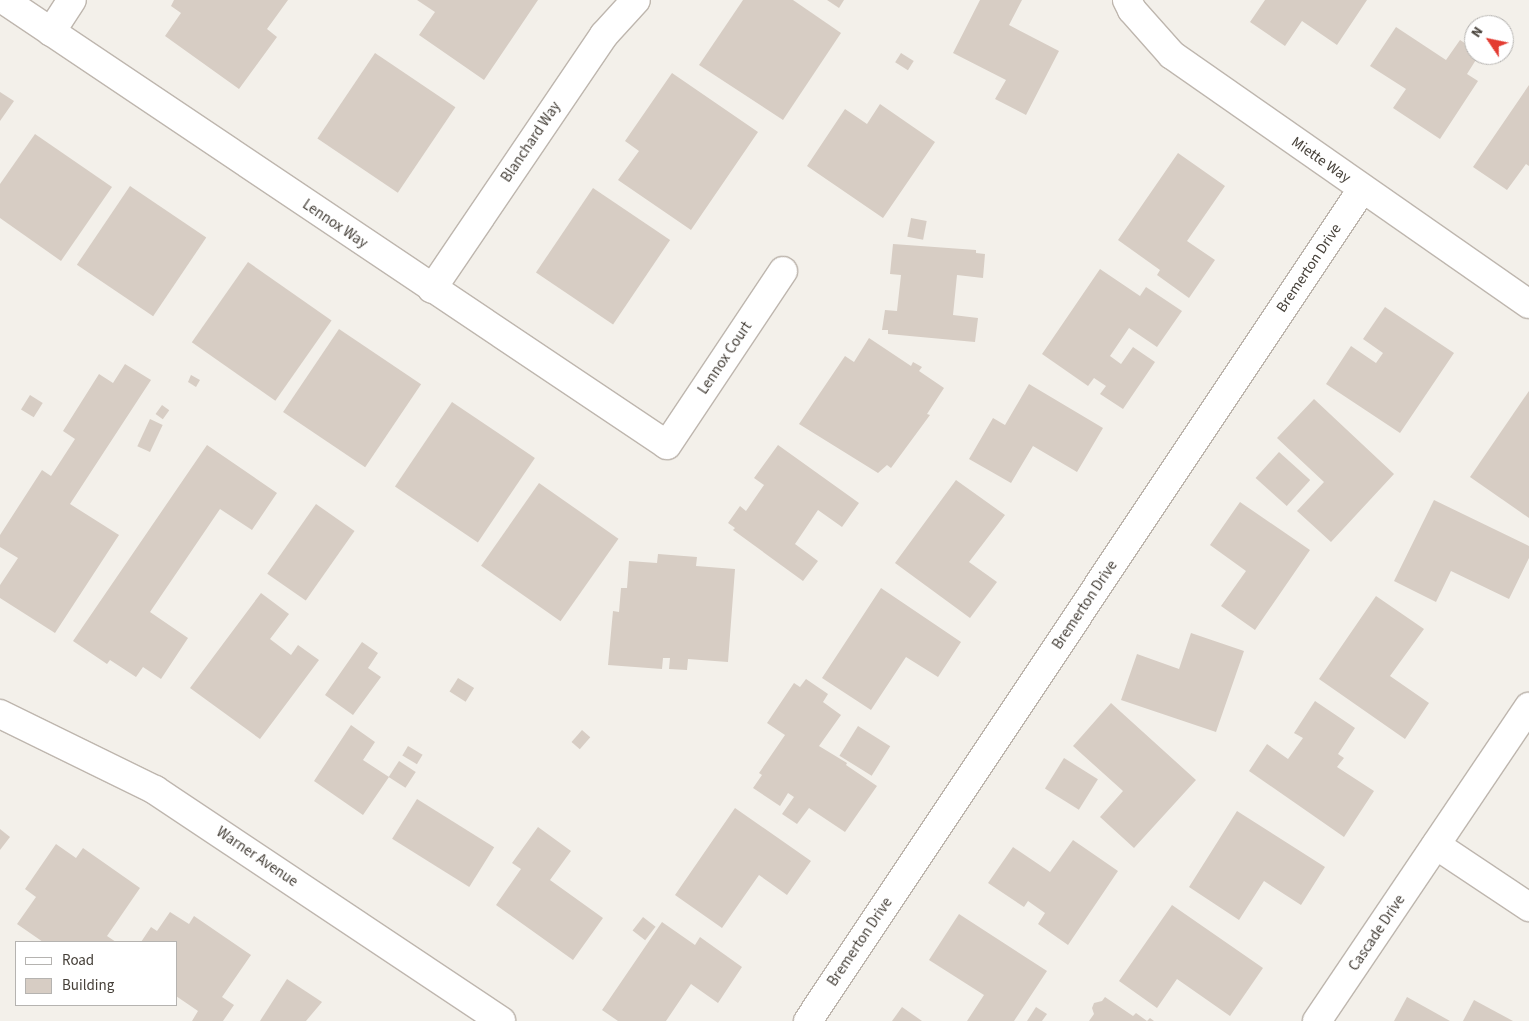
<!DOCTYPE html>
<style>
body{margin:0}
#map{position:relative;width:1529px;height:1021px;overflow:hidden;background:#f3f0ea;font-family:"Source Sans 3",sans-serif}
div>[style]{position:absolute}
.building>*{inset:0;background:#d7cdc4;transform-origin:0 0}
.roads{filter:drop-shadow(1px 0 #beb6ae) drop-shadow(-1px 0 #beb6ae) drop-shadow(0 1px #beb6ae) drop-shadow(0 -1px #beb6ae)}
.minor>*{height:28px;margin:-14px;padding:0 14px;transform-origin:14px;border-radius:14px;background:#fff}
span{translate:-50% -50%;white-space:nowrap;text-align:center;line-height:1.15;-webkit-text-stroke:5px #fff;paint-order:stroke}
.street-label{font-size:15px;color:#464039}
.legend{position:absolute;left:15px;top:941px;width:162px;height:65px;box-sizing:border-box;background:#fff;border:1px solid #b5b3b0;margin:0;padding:6px 9px;list-style:none;font-size:15px;color:#464039}
.legend li{display:flex;align-items:center;gap:10px;height:25px}
.legend b{width:25px;border:1px solid #b5b3b0}
.north{position:absolute;left:1464px;top:15px;width:50px;height:50px;box-sizing:border-box;background:#fff;border:1px solid #b5b3b0;border-radius:50%;rotate:304deg;font-size:14px;font-weight:700;line-height:20px;text-align:center;color:#464039}
.north::after{content:'';display:block;margin:auto;width:18px;height:22px;background:#e33c32;clip-path:polygon(50% 0,100% 100%,50% 72%,0 100%)}
</style>
<div id="map">
<div class="building">
<div style="clip-path:polygon(174px 0,288px 0,267px 29px,277px 37px,239px 89px,165px 36px,181px 13px,171px 6px)"></div>
<div style="clip-path:polygon(417px 0,538px 0,484px 80px,419px 35px,435px 12px)"></div>
<div style="clip-path:polygon(743px 0,793px 0,841px 33px,783px 120px,699px 65px)"></div>
<div style="clip-path:polygon(827px 0,844px 0,839px 8px)"></div>
<div style="clip-path:polygon(980px 0,1022px 0,1009px 25px,1059px 51px,1026px 115px,995px 99px,1006px 80px,953px 53px)"></div>
<div style="clip-path:polygon(1265px 0,1367px 0,1337px 45px,1302px 21px,1285px 46px,1250px 22px)"></div>
<div style="clip-path:polygon(1396px 27px,1446px 60px,1460px 40px,1474px 49px,1474px 55px,1479px 55px,1467px 74px,1478px 81px,1440px 139px,1393px 108px,1406px 89px,1370px 66px)"></div>
<div style="left:375px;top:53px;width:97px;height:103px;rotate:34deg"></div>
<div style="left:901px;top:53px;width:15px;height:11px;rotate:32deg"></div>
<div style="clip-path:polygon(672px 73px,758px 132px,691px 230px,618px 180px,639px 151px,625px 141px)"></div>
<div style="clip-path:polygon(1529px 85px,1529px 166px,1526px 164px,1507px 190px,1473px 167px)"></div>
<div style="clip-path:polygon(0 92px,14px 101px,0 121px)"></div>
<div style="clip-path:polygon(880px 104px,935px 142px,883px 218px,807px 166px,845px 109px,867px 124px)"></div>
<div style="clip-path:polygon(35px 134px,112px 187px,61px 261px,0 218px,0 184px)"></div>
<div style="clip-path:polygon(1178px 153px,1225px 186px,1187px 241px,1215px 260px,1189px 298px,1157px 275px,1160px 270px,1118px 240px)"></div>
<div style="left:130px;top:186px;width:92px;height:95px;rotate:34deg"></div>
<div style="left:593px;top:188px;width:93px;height:102px;rotate:34deg"></div>
<div style="left:911px;top:218px;width:16px;height:19px;rotate:11deg"></div>
<div style="clip-path:polygon(893px 244px,976px 250px,976px 253px,985px 254px,983px 278px,957px 275px,953px 315px,978px 318px,975px 342px,888px 334px,888px 330px,882px 330px,885px 310px,897px 311px,901px 275px,890px 274px)"></div>
<div style="left:248px;top:262px;width:102px;height:98px;rotate:35deg"></div>
<div style="clip-path:polygon(1100px 269px,1140px 296px,1146px 287px,1182px 311px,1157px 347px,1129px 328px,1110px 356px,1121px 364px,1133px 347px,1155px 362px,1123px 409px,1100px 394px,1106px 386px,1094px 378px,1088px 386px,1042px 354px)"></div>
<div style="clip-path:polygon(1385px 307px,1454px 353px,1400px 433px,1326px 384px,1351px 346px,1376px 363px,1383px 353px,1363px 339px)"></div>
<div style="left:339px;top:329px;width:99px;height:100px;rotate:34deg"></div>
<div style="clip-path:polygon(869px 338px,911px 366px,913px 362px,922px 367px,919px 371px,944px 388px,927px 414px,930px 415px,891px 468px,887px 465px,878px 473px,799px 424px,845px 356px,854px 362px)"></div>
<div style="clip-path:polygon(125px 364px,151px 380px,70px 504px,119px 535px,55px 633px,0 598px,0 585px,18px 558px,0 547px,0 535px,42px 470px,51px 476px,75px 439px,63px 431px,99px 374px,113px 383px)"></div>
<div style="clip-path:polygon(191px 375px,200px 380px,196px 387px,188px 382px)"></div>
<div style="clip-path:polygon(1029px 384px,1103px 428px,1077px 472px,1033px 446px,1011px 483px,969px 459px,993px 418px,1005px 425px)"></div>
<div style="clip-path:polygon(1529px 391px,1529px 518px,1470px 477px)"></div>
<div style="left:30px;top:395px;width:15px;height:17px;rotate:32deg"></div>
<div style="clip-path:polygon(1314px 399px,1394px 474px,1331px 542px,1297px 511px,1324px 482px,1277px 438px)"></div>
<div style="left:452px;top:402px;width:100px;height:102px;rotate:34deg"></div>
<div style="left:162px;top:405px;width:9px;height:11px;rotate:36deg"></div>
<div style="left:150px;top:419px;width:14px;height:30px;rotate:25deg"></div>
<div style="clip-path:polygon(207px 445px,277px 493px,252px 530px,220px 509px,150px 612px,188px 638px,161px 679px,143px 667px,136px 677px,110px 660px,107px 664px,73px 641px)"></div>
<div style="clip-path:polygon(778px 445px,859px 503px,842px 527px,818px 510px,795px 544px,818px 561px,803px 581px,733px 530px,735px 528px,728px 523px,740px 506px,746px 511px,764px 485px,754px 478px)"></div>
<div style="left:1279px;top:452px;width:42px;height:35px;rotate:42deg"></div>
<div style="clip-path:polygon(956px 480px,1005px 515px,969px 562px,997px 582px,970px 618px,895px 563px)"></div>
<div style="left:539px;top:483px;width:97px;height:101px;rotate:35deg"></div>
<div style="clip-path:polygon(1434px 500px,1529px 546px,1529px 558px,1509px 599px,1451px 571px,1436px 602px,1394px 581px)"></div>
<div style="clip-path:polygon(1240px 502px,1310px 550px,1255px 630px,1221px 606px,1246px 571px,1210px 545px)"></div>
<div style="left:316px;top:504px;width:47px;height:85px;rotate:35deg"></div>
<div style="clip-path:polygon(658px 554px,697px 557px,696px 566px,735px 569px,728px 662px,688px 659px,687px 670px,669px 669px,670px 658px,663px 658px,662px 669px,608px 665px,613px 611px,619px 612px,621px 588px,627px 588px,629px 561px,657px 563px)"></div>
<div style="clip-path:polygon(881px 588px,961px 642px,938px 677px,906px 657px,871px 710px,822px 678px)"></div>
<div style="clip-path:polygon(261px 593px,289px 614px,270px 639px,291px 655px,298px 645px,319px 660px,260px 739px,190px 688px)"></div>
<div style="clip-path:polygon(1376px 596px,1424px 629px,1390px 676px,1429px 703px,1405px 739px,1319px 679px)"></div>
<div style="clip-path:polygon(1191px 633px,1244px 651px,1216px 732px,1121px 700px,1137px 654px,1179px 669px)"></div>
<div style="clip-path:polygon(362px 642px,378px 653px,368px 668px,381px 677px,353px 715px,325px 695px)"></div>
<div style="left:458px;top:678px;width:19px;height:16px;rotate:32deg"></div>
<div style="clip-path:polygon(806px 679px,828px 694px,823px 702px,841px 715px,819px 746px,847px 763px,846px 765px,877px 786px,845px 832px,809px 808px,797px 824px,782px 814px,794px 797px,788px 793px,780px 806px,753px 788px,762px 775px,759px 773px,785px 735px,767px 723px,794px 683px,800px 687px)"></div>
<div style="clip-path:polygon(1315px 701px,1355px 728px,1338px 754px,1344px 758px,1337px 767px,1374px 791px,1344px 837px,1249px 771px,1267px 744px,1288px 759px,1303px 738px,1294px 733px)"></div>
<div style="clip-path:polygon(1111px 703px,1196px 780px,1134px 848px,1100px 817px,1123px 791px,1073px 746px)"></div>
<div style="clip-path:polygon(351px 725px,375px 742px,363px 760px,389px 777px,363px 815px,314px 781px)"></div>
<div style="left:858px;top:726px;width:38px;height:35px;rotate:32deg"></div>
<div style="left:582px;top:730px;width:11px;height:16px;rotate:41deg"></div>
<div style="left:408px;top:746px;width:17px;height:11px;rotate:31deg"></div>
<div style="left:1064px;top:758px;width:40px;height:36px;rotate:32deg"></div>
<div style="left:399px;top:761px;width:20px;height:19px;rotate:33deg"></div>
<div style="left:417px;top:799px;width:91px;height:47px;rotate:32deg"></div>
<div style="clip-path:polygon(735px 808px,811px 861px,787px 895px,759px 875px,722px 928px,675px 895px)"></div>
<div style="clip-path:polygon(1237px 811px,1325px 867px,1301px 905px,1264px 881px,1239px 920px,1189px 887px)"></div>
<div style="clip-path:polygon(538px 827px,571px 851px,550px 880px,603px 918px,573px 960px,496px 905px,521px 869px,512px 863px)"></div>
<div style="clip-path:polygon(0 829px,10px 837px,0 850px)"></div>
<div style="clip-path:polygon(1073px 840px,1118px 871px,1068px 945px,1038px 924px,1045px 913px,1028px 901px,1024px 907px,988px 883px,1013px 847px,1050px 872px)"></div>
<div style="clip-path:polygon(56px 844px,76px 858px,83px 848px,140px 888px,107px 936px,116px 942px,43px 942px,17px 924px,36px 897px,25px 889px)"></div>
<div style="clip-path:polygon(1172px 905px,1263px 968px,1230px 1016px,1177px 979px,1157px 1008px,1119px 981px)"></div>
<div style="clip-path:polygon(170px 912px,189px 924px,194px 916px,251px 955px,222px 997px,234px 1005px,223px 1021px,192px 1021px,198px 1011px,176px 996px,176px 942px,141px 942px,151px 927px,157px 931px)"></div>
<div style="clip-path:polygon(959px 914px,1047px 971px,1014px 1021px,967px 1021px,984px 995px,929px 960px)"></div>
<div style="left:643px;top:917px;width:16px;height:17px;rotate:38deg"></div>
<div style="clip-path:polygon(662px 922px,695px 945px,700px 937px,742px 967px,718px 1003px,691px 984px,666px 1021px,618px 1021px,602px 1010px)"></div>
<div style="clip-path:polygon(287px 979px,322px 1002px,306px 1021px,260px 1021px)"></div>
<div style="clip-path:polygon(1105px 997px,1133px 1016px,1136px 1013px,1147px 1021px,1150px 1018px,1154px 1021px,1089px 1021px,1094px 1014px,1092px 1008px,1094px 1003px,1102px 1001px)"></div>
<div style="clip-path:polygon(1407px 997px,1450px 1021px,1394px 1021px)"></div>
<div style="clip-path:polygon(1474px 1000px,1513px 1021px,1463px 1021px)"></div>
<div style="clip-path:polygon(902px 1007px,922px 1021px,892px 1021px)"></div>
<div style="clip-path:polygon(1036px 1007px,1047px 1014px,1042px 1021px,1027px 1021px)"></div>
</div>
<div class="roads">
<div class="minor">
<div style="left:4px;top:0;width:798px;rotate:33.87deg"></div>
<div style="left:667px;top:445px;width:209px;rotate:-56.3deg"></div>
<div style="left:1127px;top:0;width:11px;rotate:63deg"></div>
<div style="left:1132px;top:10px;width:60px;rotate:48.4deg"></div>
<div style="left:1172px;top:55px;width:435px;rotate:34.9deg"></div>
<div style="left:51px;top:32px;width:38px;rotate:-57deg"></div>
<div style="left:432px;top:289px;width:307px;rotate:-55.9deg"></div>
<div style="left:604px;top:35px;width:47px;rotate:-47.6deg"></div>
<div style="left:0;top:714px;width:173px;rotate:26.1deg"></div>
<div style="left:155px;top:790px;width:416px;rotate:33.7deg"></div>
<div style="left:1436px;top:845px;width:112px;rotate:33.7deg"></div>
<div style="left:808px;top:1021px;width:1000px;rotate:-56.34deg"></div>
<div style="left:1317px;top:1021px;width:379px;rotate:-56deg"></div>
</div>
</div>
<div class="street-label">
<span style="left:531px;top:142px;rotate:-56deg">Blanchard Way</span>
<span style="left:1321px;top:160px;rotate:35deg">Miette Way</span>
<span style="left:335px;top:224px;rotate:34deg">Lennox Way</span>
<span style="left:1309px;top:268px;rotate:-56deg">Bremerton Drive</span>
<span style="left:725px;top:358px;rotate:-56deg">Lennox Court</span>
<span style="left:1085px;top:605px;rotate:-56deg">Bremerton Drive</span>
<span style="left:257px;top:857px;rotate:34deg">Warner Avenue</span>
<span style="left:1377px;top:933px;rotate:-56deg">Cascade Drive</span>
<span style="left:860px;top:942px;rotate:-56deg">Bremerton Drive</span>
</div>
<ul class="legend">
<li><b style="height:6px;background:#fff"></b>Road</li>
<li><b style="height:14px;background:#d7cdc4"></b>Building</li>
</ul>
<div class="north">N</div>
</div>
